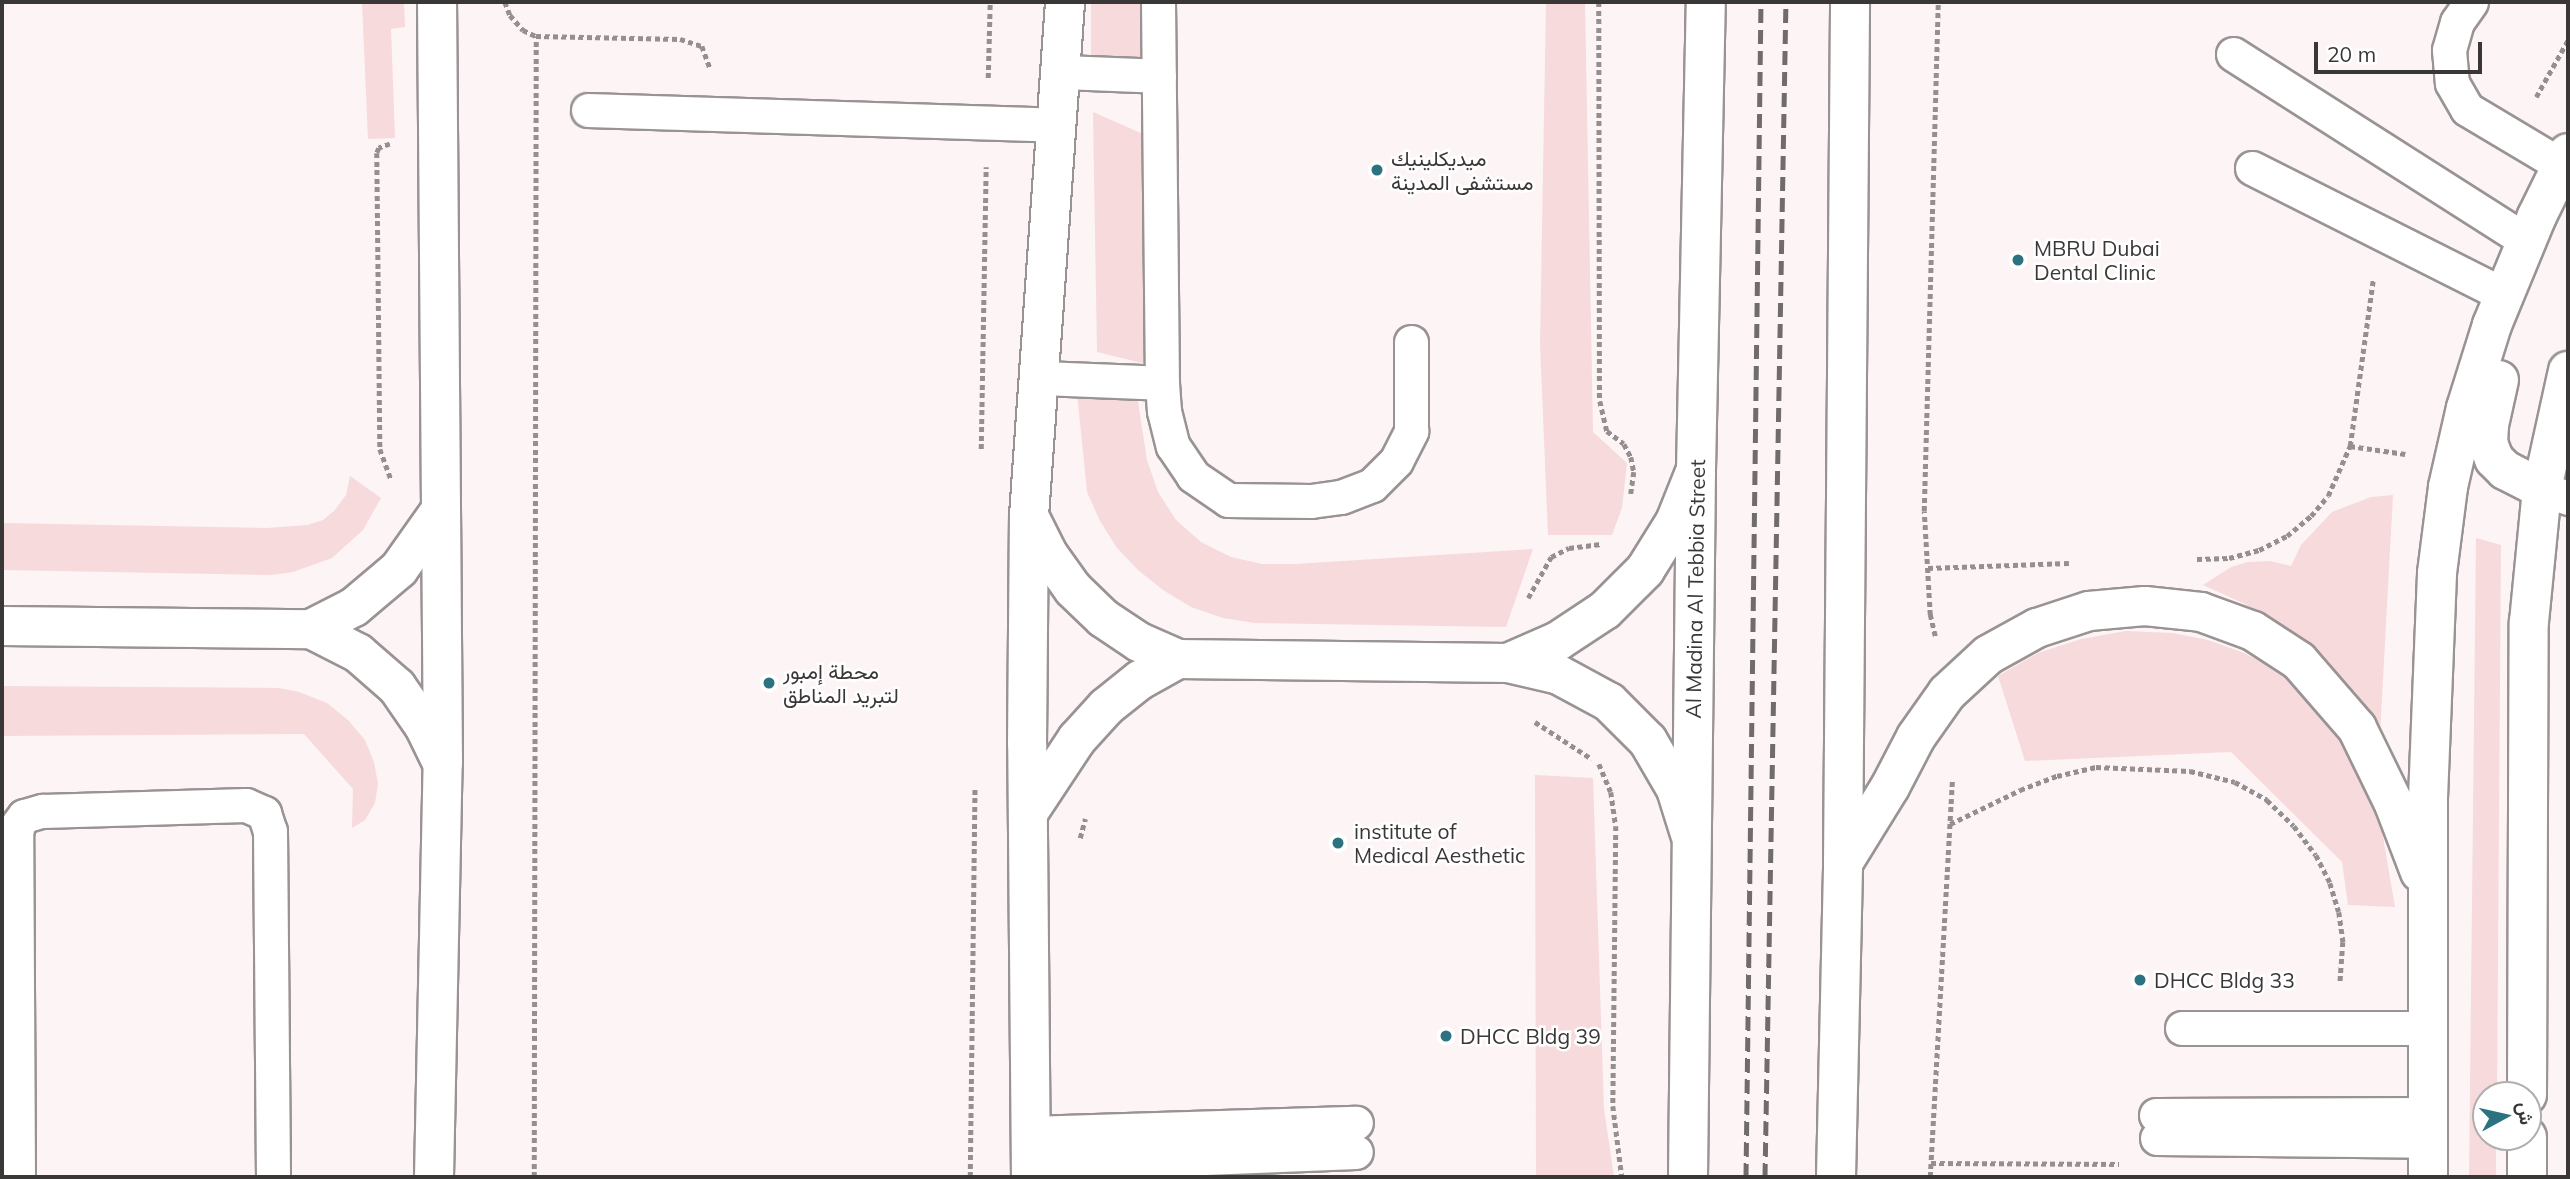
<!DOCTYPE html>
<meta charset="utf-8">
<style>
body{margin:0}
#map{position:relative;width:2570px;height:1179px;overflow:hidden;background:#fdf4f5;font-family:Mulish,Vazirmatn,sans-serif}
div>[style]{position:absolute}
.green>*{inset:0;background:#f6dadc;transform-origin:0 0}
.path>*{height:4.5px;margin-top:-2.25px;transform-origin:0;background:repeating-linear-gradient(90deg,#958f8f 0 5px,transparent 0 8.5px)}
.roads{filter:drop-shadow(2px 0 #9a9393) drop-shadow(-2px 0 #9a9393) drop-shadow(0 2px #9a9393) drop-shadow(0 -2px #9a9393)}
.service>*{height:33px;margin:-16.5px;padding:0 16.5px;transform-origin:16.5px;border-radius:16.5px;background:#fff}
.minor>*{height:38px;margin:-19px;padding:0 19px;transform-origin:19px;border-radius:19px;background:#fff}
.tertiary>*{height:38px;margin:-19px;padding:0 19px;transform-origin:19px;border-radius:19px;background:#fff}
.rail>*{height:5px;margin-top:-2.5px;transform-origin:0;background:repeating-linear-gradient(90deg,#706c6c 0 14px,transparent 0 21px)}
.dots>*{width:19px;height:19px;translate:-50% -50%;box-sizing:border-box;border:4px solid #fff;border-radius:50%}
span{translate:-50% -50%;white-space:nowrap;text-align:center;line-height:1.15;-webkit-text-stroke:5px #fff;paint-order:stroke}
.poi-label{font-size:21px;color:#3a3737}
.left{translate:0 -50%;text-align:left}
.street-label{font-size:21px;color:#3a3737}
.frame{position:absolute;inset:0;border:4px solid #3a3737;pointer-events:none}
.north{position:absolute;left:2472px;top:1081px;width:70px;height:70px;box-sizing:border-box;background:#fff;border:2px solid #b0afaf;border-radius:50%;rotate:82deg;font-size:19px;font-weight:700;line-height:28px;text-align:center;color:#3a3737}
.north::after{content:'';display:block;margin:auto;width:24px;height:32px;background:#2d7281;clip-path:polygon(50% 0,100% 100%,50% 72%,0 100%)}
.scale{position:absolute;left:2314px;top:42px;width:168px;height:32px;box-sizing:border-box;border:4px solid #3a3737;border-top:0;padding-left:9px;font-size:21px;line-height:24px;white-space:nowrap;color:#3a3737;-webkit-text-stroke:5px #fff;paint-order:stroke}
</style>
<div id="map">
<div class="green">
<div style="clip-path:polygon(362px 2px,404px 2px,405px 27px,391px 29px,395px 138px,368px 139px)"></div>
<div style="left:1091px;top:2px;width:52px;height:59px"></div>
<div style="clip-path:polygon(1546px 2px,1585px 2px,1593px 432px,1627px 463px,1622px 508px,1612px 535px,1548px 535px,1540px 344px)"></div>
<div style="clip-path:polygon(1093px 112px,1141px 133px,1146px 364px,1097px 352px)"></div>
<div style="clip-path:polygon(1077px 393px,1137px 395px,1147px 460px,1158px 492px,1176px 520px,1201px 542px,1231px 557px,1262px 564px,1295px 564px,1533px 549px,1506px 627px,1255px 623px,1223px 618px,1191px 607px,1163px 590px,1138px 570px,1117px 548px,1100px 521px,1087px 492px)"></div>
<div style="clip-path:polygon(350px 476px,381px 498px,363px 530px,332px 558px,293px 572px,271px 575px,2px 570px,2px 523px,267px 528px,307px 525px,323px 520px,334px 511px,346px 495px)"></div>
<div style="clip-path:polygon(2393px 495px,2380px 735px,2283px 629px,2245px 604px,2203px 585px,2231px 567px,2248px 562px,2270px 561px,2291px 566px,2301px 545px,2332px 512px,2371px 497px)"></div>
<div style="clip-path:polygon(2476px 538px,2501px 545px,2497px 1095px,2486px 1095px,2486px 1137px,2496px 1137px,2496px 1177px,2469px 1177px)"></div>
<div style="clip-path:polygon(2126px 631px,2172px 633px,2208px 640px,2244px 653px,2277px 670px,2307px 694px,2332px 724px,2370px 794px,2382px 831px,2395px 907px,2348px 905px,2342px 862px,2231px 752px,2025px 761px,1998px 676px,2038px 653px,2081px 639px)"></div>
<div style="clip-path:polygon(2px 686px,279px 688px,299px 692px,327px 703px,348px 720px,365px 740px,374px 762px,378px 784px,375px 803px,365px 820px,352px 828px,353px 789px,304px 734px,2px 736px)"></div>
<div style="clip-path:polygon(1535px 775px,1593px 778px,1604px 1109px,1614px 1177px,1536px 1177px)"></div>
</div>
<div class="path">
<div style="left:505px;top:2px;width:14px;rotate:69deg"></div>
<div style="left:510px;top:15px;width:20px;rotate:49deg"></div>
<div style="left:523px;top:30px;width:14px;rotate:25deg"></div>
<div style="left:536px;top:36px;width:144px;rotate:1.2deg"></div>
<div style="left:680px;top:39px;width:23px;rotate:18deg"></div>
<div style="left:702px;top:46px;width:23px;rotate:70deg"></div>
<div style="left:1599px;top:2px;width:399px;rotate:89.9deg"></div>
<div style="left:1600px;top:401px;width:31px;rotate:77deg"></div>
<div style="left:1607px;top:431px;width:21px;rotate:37deg"></div>
<div style="left:1624px;top:444px;width:15px;rotate:62deg"></div>
<div style="left:1631px;top:457px;width:15px;rotate:79deg"></div>
<div style="left:1634px;top:472px;width:22px;rotate:98deg"></div>
<div style="left:988px;top:78px;width:76px;rotate:-88.5deg"></div>
<div style="left:2536px;top:97px;width:65px;rotate:-60.7deg"></div>
<div style="left:390px;top:144px;width:12px;rotate:160deg"></div>
<div style="left:379px;top:148px;width:5px;rotate:112deg"></div>
<div style="left:377px;top:153px;width:296px;rotate:89.4deg"></div>
<div style="left:380px;top:449px;width:32px;rotate:70deg"></div>
<div style="left:2350px;top:446px;width:56px;rotate:8.3deg"></div>
<div style="left:981px;top:449px;width:282px;rotate:-89deg"></div>
<div style="left:2197px;top:559px;width:32px;rotate:-2deg"></div>
<div style="left:2229px;top:558px;width:31px;rotate:-15deg"></div>
<div style="left:2259px;top:550px;width:31px;rotate:-27deg"></div>
<div style="left:2287px;top:536px;width:31px;rotate:-40deg"></div>
<div style="left:2311px;top:516px;width:26px;rotate:-50deg"></div>
<div style="left:2328px;top:496px;width:55px;rotate:-66.3deg"></div>
<div style="left:2350px;top:446px;width:167px;rotate:-82.1deg"></div>
<div style="left:1928px;top:568px;width:141px;rotate:-2deg"></div>
<div style="left:1528px;top:598px;width:47px;rotate:-60.7deg"></div>
<div style="left:1551px;top:557px;width:20px;rotate:-27deg"></div>
<div style="left:1569px;top:548px;width:32px;rotate:-7deg"></div>
<div style="left:1935px;top:636px;width:22px;rotate:-103deg"></div>
<div style="left:1930px;top:615px;width:104px;rotate:-93.3deg"></div>
<div style="left:1924px;top:511px;width:509px;rotate:-88.42deg"></div>
<div style="left:1535px;top:722px;width:68px;rotate:33deg"></div>
<div style="left:1599px;top:764px;width:30px;rotate:67deg"></div>
<div style="left:1611px;top:792px;width:34px;rotate:82deg"></div>
<div style="left:1616px;top:826px;width:280px;rotate:90.6deg"></div>
<div style="left:1613px;top:1106px;width:72px;rotate:82.8deg"></div>
<div style="left:1950px;top:824px;width:78px;rotate:-25.9deg"></div>
<div style="left:2020px;top:790px;width:40px;rotate:-21deg"></div>
<div style="left:2057px;top:776px;width:40px;rotate:-13deg"></div>
<div style="left:2096px;top:767px;width:94px;rotate:2.4deg"></div>
<div style="left:2190px;top:771px;width:46px;rotate:13.7deg"></div>
<div style="left:2235px;top:782px;width:37px;rotate:29deg"></div>
<div style="left:2267px;top:800px;width:37px;rotate:44deg"></div>
<div style="left:2294px;top:826px;width:36px;rotate:53deg"></div>
<div style="left:2316px;top:855px;width:31px;rotate:63deg"></div>
<div style="left:2330px;top:883px;width:30px;rotate:73deg"></div>
<div style="left:2339px;top:912px;width:30px;rotate:82deg"></div>
<div style="left:2343px;top:942px;width:39px;rotate:94deg"></div>
<div style="left:1080px;top:838px;width:20px;rotate:-75deg"></div>
<div style="left:1931px;top:1163px;width:188px;rotate:0.3deg"></div>
<div style="left:534px;top:1177px;width:1141px;rotate:-89.9deg"></div>
<div style="left:970px;top:1177px;width:391px;rotate:-89.3deg"></div>
<div style="left:1930px;top:1177px;width:398px;rotate:-86.8deg"></div>
</div>
<div class="roads">
<div class="service">
<div style="left:1158px;top:2px;width:381px;rotate:89.4deg"></div>
<div style="left:1162px;top:383px;width:28px;rotate:86deg"></div>
<div style="left:1164px;top:411px;width:36px;rotate:76deg"></div>
<div style="left:1173px;top:446px;width:36px;rotate:56deg"></div>
<div style="left:1193px;top:476px;width:42px;rotate:34.4deg"></div>
<div style="left:1228px;top:500px;width:83px;rotate:0.7deg"></div>
<div style="left:1311px;top:501px;width:30px;rotate:-8deg"></div>
<div style="left:1341px;top:497px;width:33px;rotate:-21deg"></div>
<div style="left:1372px;top:485px;width:34px;rotate:-45deg"></div>
<div style="left:1396px;top:461px;width:34px;rotate:-63deg"></div>
<div style="left:1411px;top:431px;width:89px;rotate:-90deg"></div>
<div style="left:2471px;top:2px;width:24px;rotate:125deg"></div>
<div style="left:2457px;top:22px;width:29px;rotate:106deg"></div>
<div style="left:2449px;top:50px;width:33px;rotate:85deg"></div>
<div style="left:2452px;top:83px;width:30px;rotate:60deg"></div>
<div style="left:2467px;top:109px;width:109px;rotate:30.8deg"></div>
<div style="left:2233px;top:54px;width:348px;rotate:32.5deg"></div>
<div style="left:1061px;top:72px;width:98px;rotate:2.3deg"></div>
<div style="left:588px;top:110px;width:468px;rotate:1.8deg"></div>
<div style="left:2252px;top:168px;width:283px;rotate:26.7deg"></div>
<div style="left:1040px;top:378px;width:122px;rotate:2.3deg"></div>
<div style="left:2542px;top:489px;width:28px;rotate:19deg"></div>
<div style="left:2182px;top:1028px;width:246px"></div>
<div style="left:2156px;top:1115px;width:272px;rotate:-0.2deg"></div>
<div style="left:1030px;top:1133px;width:326px;rotate:-1.8deg"></div>
<div style="left:2157px;top:1138px;width:271px;rotate:0.6deg"></div>
<div style="left:1030px;top:1165px;width:326px;rotate:-2.3deg"></div>
<div style="left:18px;top:1177px;width:344px;rotate:-90.3deg"></div>
<div style="left:16px;top:833px;width:9px;rotate:-77deg"></div>
<div style="left:18px;top:824px;width:10px;rotate:-53deg"></div>
<div style="left:24px;top:816px;width:19px;rotate:-16deg"></div>
<div style="left:42px;top:811px;width:204px;rotate:-1.7deg"></div>
<div style="left:246px;top:805px;width:20px;rotate:24deg"></div>
<div style="left:264px;top:813px;width:19px;rotate:72deg"></div>
<div style="left:270px;top:831px;width:346px;rotate:89.5deg"></div>
</div>
<div class="minor">
<div style="left:1030px;top:518px;width:40px;rotate:63.4deg"></div>
<div style="left:1048px;top:554px;width:43px;rotate:54.5deg"></div>
<div style="left:1073px;top:589px;width:42px;rotate:44deg"></div>
<div style="left:1103px;top:618px;width:43px;rotate:33.7deg"></div>
<div style="left:1139px;top:642px;width:43px;rotate:23.6deg"></div>
<div style="left:1178px;top:659px;width:330px;rotate:0.7deg"></div>
<div style="left:1508px;top:663px;width:52px;rotate:13.2deg"></div>
<div style="left:1559px;top:675px;width:57px;rotate:28.4deg"></div>
<div style="left:1609px;top:702px;width:55px;rotate:45deg"></div>
<div style="left:1648px;top:741px;width:56px;rotate:59.7deg"></div>
<div style="left:1676px;top:789px;width:47px;rotate:72.7deg"></div>
<div style="left:2px;top:626px;width:309px;rotate:0.6deg"></div>
<div style="left:311px;top:629px;width:53px;rotate:27.1deg"></div>
<div style="left:358px;top:653px;width:52px;rotate:41.1deg"></div>
<div style="left:397px;top:687px;width:47px;rotate:55.3deg"></div>
<div style="left:424px;top:726px;width:37px;rotate:64deg"></div>
<div style="left:311px;top:629px;width:48px;rotate:-27.1deg"></div>
<div style="left:354px;top:607px;width:59px;rotate:-40.2deg"></div>
<div style="left:399px;top:569px;width:71px;rotate:-54.7deg"></div>
<div style="left:1508px;top:663px;width:55px;rotate:-23.7deg"></div>
<div style="left:1558px;top:641px;width:56px;rotate:-33.4deg"></div>
<div style="left:1605px;top:610px;width:57px;rotate:-45deg"></div>
<div style="left:1645px;top:570px;width:57px;rotate:-58deg"></div>
<div style="left:1675px;top:522px;width:54px;rotate:-68.2deg"></div>
<div style="left:1028px;top:813px;width:89px;rotate:-56.5deg"></div>
<div style="left:1077px;top:739px;width:43px;rotate:-47.8deg"></div>
<div style="left:1106px;top:707px;width:43px;rotate:-38.5deg"></div>
<div style="left:1140px;top:680px;width:43px;rotate:-28.9deg"></div>
<div style="left:434px;top:1177px;width:414px;rotate:-88.8deg"></div>
<div style="left:443px;top:763px;width:761px;rotate:-90.45deg"></div>
<div style="left:1031px;top:1177px;width:433px;rotate:-90.5deg"></div>
<div style="left:1027px;top:744px;width:228px;rotate:-89.5deg"></div>
<div style="left:1029px;top:516px;width:515px;rotate:-85.99deg"></div>
</div>
<div class="tertiary">
<div style="left:2499px;top:380px;width:46px;rotate:102.5deg"></div>
<div style="left:2489px;top:425px;width:18px;rotate:93deg"></div>
<div style="left:2488px;top:443px;width:17px;rotate:69deg"></div>
<div style="left:2494px;top:459px;width:16px;rotate:45deg"></div>
<div style="left:2505px;top:470px;width:42px;rotate:27.2deg"></div>
<div style="left:1843px;top:863px;width:89px;rotate:-58.3deg"></div>
<div style="left:1890px;top:787px;width:56px;rotate:-62.5deg"></div>
<div style="left:1916px;top:737px;width:54px;rotate:-54.8deg"></div>
<div style="left:1947px;top:693px;width:56px;rotate:-42.8deg"></div>
<div style="left:1988px;top:655px;width:56px;rotate:-28.9deg"></div>
<div style="left:2037px;top:628px;width:55px;rotate:-18.1deg"></div>
<div style="left:2089px;top:611px;width:56px;rotate:-5.1deg"></div>
<div style="left:2145px;top:606px;width:56px;rotate:6.1deg"></div>
<div style="left:2201px;top:612px;width:55px;rotate:20.1deg"></div>
<div style="left:2253px;top:631px;width:55px;rotate:33.1deg"></div>
<div style="left:2299px;top:661px;width:89px;rotate:49.1deg"></div>
<div style="left:2357px;top:728px;width:85px;rotate:64deg"></div>
<div style="left:2394px;top:804px;width:73px;rotate:69.1deg"></div>
<div style="left:2527px;top:1095px;width:473px;rotate:-89.8deg"></div>
<div style="left:2529px;top:622px;width:134px;rotate:-84.4deg"></div>
<div style="left:2542px;top:489px;width:121px;rotate:-77.6deg"></div>
<div style="left:1688px;top:1177px;width:707px;rotate:-89.35deg"></div>
<div style="left:1696px;top:470px;width:468px;rotate:-88.8deg"></div>
<div style="left:1836px;top:1177px;width:314px;rotate:-88.7deg"></div>
<div style="left:1843px;top:863px;width:861px;rotate:-89.53deg"></div>
<div style="left:2428px;top:1177px;width:379px;rotate:-90deg"></div>
<div style="left:2428px;top:798px;width:225px;rotate:-87.7deg"></div>
<div style="left:2437px;top:573px;width:87px;rotate:-82.7deg"></div>
<div style="left:2448px;top:487px;width:81px;rotate:-77.2deg"></div>
<div style="left:2466px;top:408px;width:87px;rotate:-72.6deg"></div>
<div style="left:2492px;top:325px;width:118px;rotate:-67.6deg"></div>
<div style="left:2537px;top:216px;width:70px;rotate:-63.8deg"></div>
<div style="left:2527px;top:1177px;width:40px;rotate:-90deg"></div>
</div>
</div>
<div class="rail">
<div style="left:1746px;top:1177px;width:1175px;rotate:-89.27deg"></div>
<div style="left:1765px;top:1177px;width:1175px;rotate:-88.98deg"></div>
</div>
<div class="dots">
<div style="left:1377px;top:170px;background:#2d7281"></div>
<div style="left:2018px;top:260px;background:#2d7281"></div>
<div style="left:769px;top:683px;background:#2d7281"></div>
<div style="left:1338px;top:843px;background:#2d7281"></div>
<div style="left:2140px;top:980px;background:#2d7281"></div>
<div style="left:1446px;top:1036px;background:#2d7281"></div>
</div>
<div class="poi-label">
<span class="left" style="left:1391px;top:170px">ميديكلينيك<br>مستشفى المدينة</span>
<span class="left" style="left:2034px;top:260px">MBRU Dubai<br>Dental Clinic</span>
<span class="left" style="left:783px;top:683px">محطة إمبور<br>لتبريد المناطق</span>
<span class="left" style="left:1354px;top:843px">institute of<br>Medical Aesthetic</span>
<span class="left" style="left:2154px;top:980px">DHCC Bldg 33</span>
<span class="left" style="left:1460px;top:1036px">DHCC Bldg 39</span>
</div>
<div class="street-label">
<span style="left:1695px;top:589px;rotate:-89deg">Al Madina Al Tebbia Street</span>
</div>
<div class="frame"></div>
<div class="north">ش</div>
<div class="scale">20 m</div>
</div>
